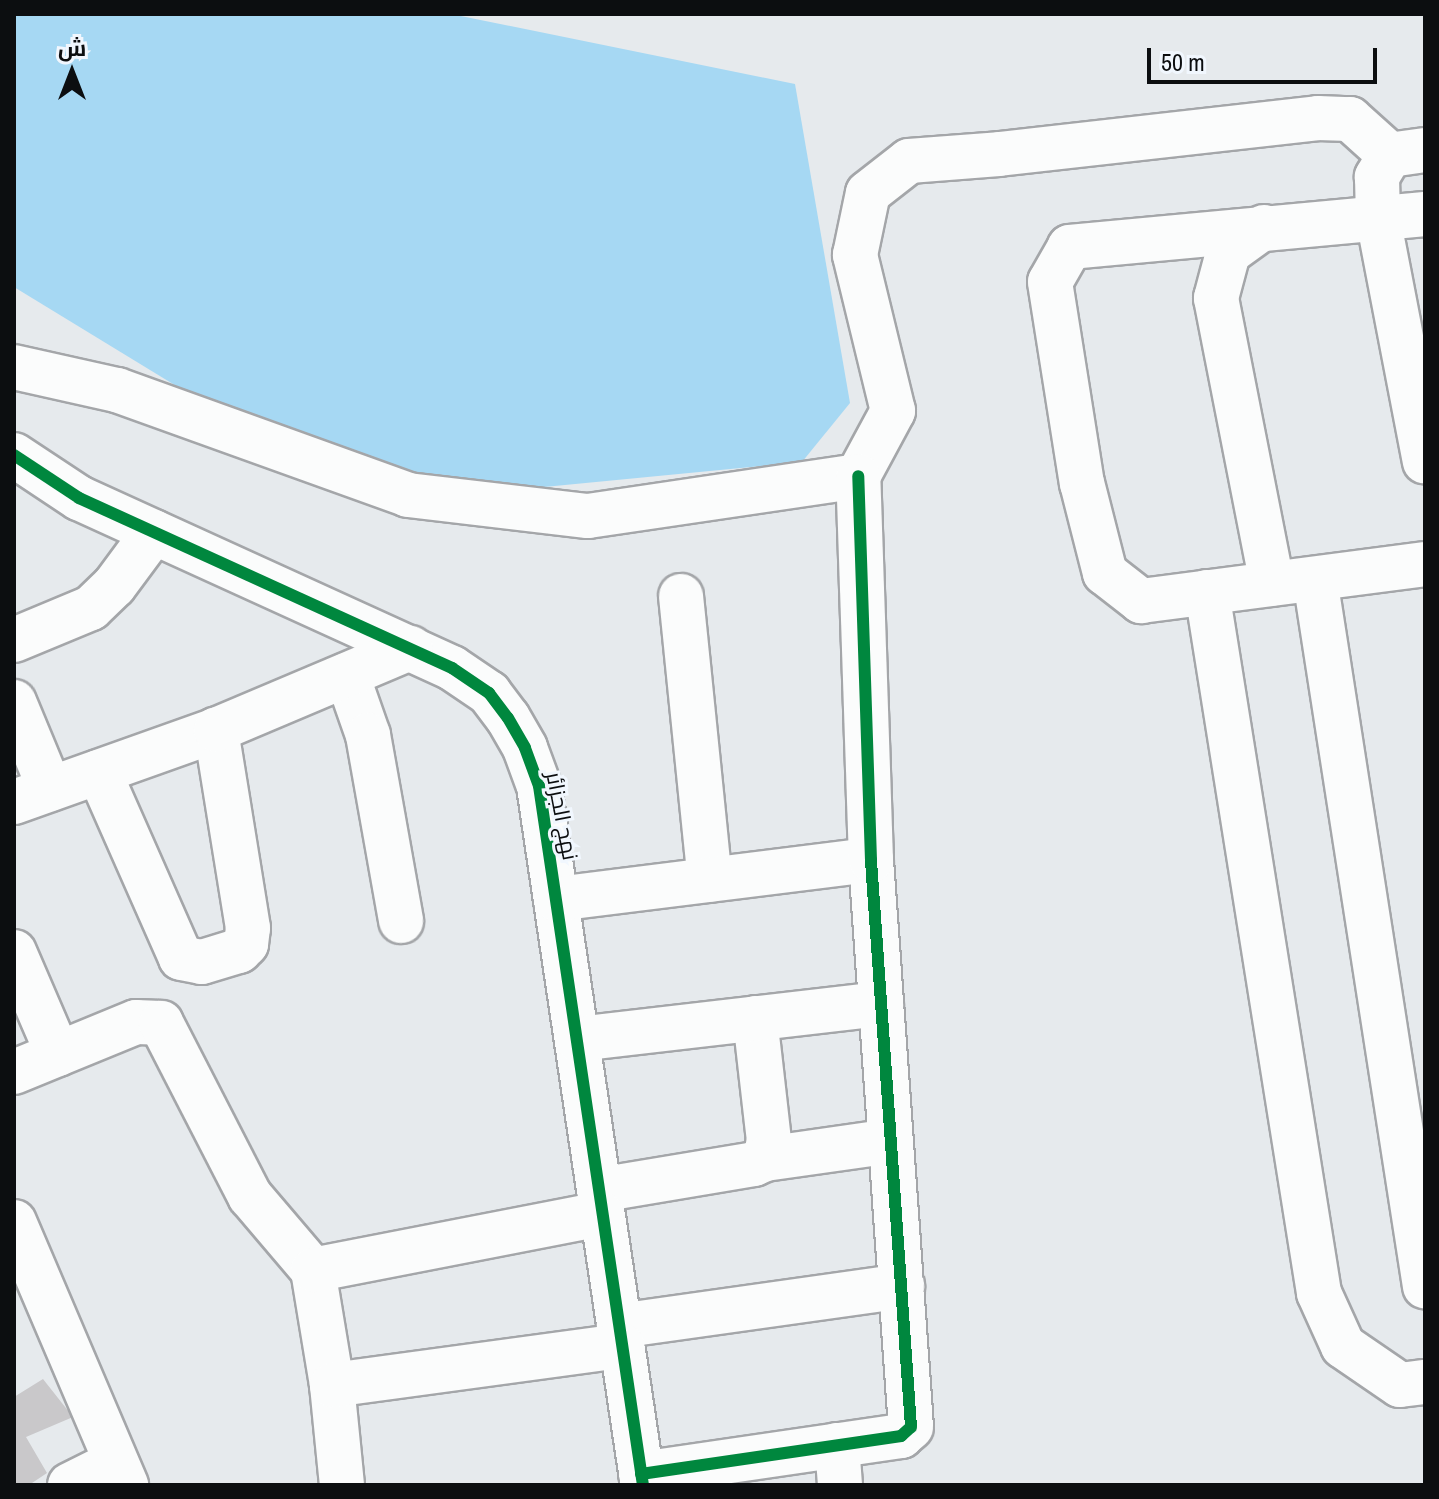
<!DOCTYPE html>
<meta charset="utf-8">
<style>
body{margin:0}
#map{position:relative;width:1439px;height:1499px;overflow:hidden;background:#e6eaed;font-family:"Archivo Narrow",Cairo,sans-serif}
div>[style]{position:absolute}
.water>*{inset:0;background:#a6d8f3}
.building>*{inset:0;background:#c9c8ca}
.roads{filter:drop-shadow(2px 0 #a4a6a9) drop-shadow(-2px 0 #a4a6a9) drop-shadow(0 2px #a4a6a9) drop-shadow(0 -2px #a4a6a9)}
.minor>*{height:44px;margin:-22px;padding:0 22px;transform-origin:22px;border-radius:22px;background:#fbfcfc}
.cycleway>*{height:12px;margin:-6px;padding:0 6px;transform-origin:6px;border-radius:6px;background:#00873e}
span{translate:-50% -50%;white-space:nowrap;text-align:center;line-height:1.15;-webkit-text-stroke:6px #f1f7fe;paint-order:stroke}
.street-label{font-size:22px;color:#0c0e10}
.frame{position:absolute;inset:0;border:16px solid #0c0e10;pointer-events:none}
.north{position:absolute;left:32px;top:32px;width:80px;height:80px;-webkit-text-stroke:6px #f1f7fe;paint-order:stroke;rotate:0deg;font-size:22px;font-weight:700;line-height:32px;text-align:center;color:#0c0e10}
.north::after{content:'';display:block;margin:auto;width:28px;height:36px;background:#0c0e10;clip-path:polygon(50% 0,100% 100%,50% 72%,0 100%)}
.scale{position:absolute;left:1147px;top:48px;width:230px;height:36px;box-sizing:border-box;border:4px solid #0c0e10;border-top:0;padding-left:10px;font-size:24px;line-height:28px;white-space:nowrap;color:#0c0e10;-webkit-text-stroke:6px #f1f7fe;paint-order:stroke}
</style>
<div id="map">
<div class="water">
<div style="clip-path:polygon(14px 14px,451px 14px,795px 84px,850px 403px,802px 462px,463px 495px,250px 431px,14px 287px)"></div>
</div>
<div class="building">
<div style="clip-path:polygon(43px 1379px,73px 1417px,26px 1437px,47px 1473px,29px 1485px,14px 1485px,14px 1397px)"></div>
</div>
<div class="roads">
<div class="minor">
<div style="left:1425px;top:150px;width:35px;rotate:172deg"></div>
<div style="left:1390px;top:155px;width:26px;rotate:121deg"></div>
<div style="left:1377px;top:177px;width:41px;rotate:88.6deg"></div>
<div style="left:1378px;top:218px;width:248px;rotate:79.1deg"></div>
<div style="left:1425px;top:214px;width:357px;rotate:174.7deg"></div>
<div style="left:1070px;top:247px;width:40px;rotate:119.7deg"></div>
<div style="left:1050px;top:282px;width:204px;rotate:81deg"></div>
<div style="left:1082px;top:483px;width:93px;rotate:75.7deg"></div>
<div style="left:1105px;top:573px;width:46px;rotate:37.9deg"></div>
<div style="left:1141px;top:601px;width:286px;rotate:-7.4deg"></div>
<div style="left:1264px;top:227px;width:44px;rotate:144.2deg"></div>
<div style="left:1228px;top:253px;width:47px;rotate:104.9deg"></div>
<div style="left:1216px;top:298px;width:291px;rotate:78.9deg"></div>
<div style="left:14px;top:367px;width:106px;rotate:12.6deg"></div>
<div style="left:117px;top:390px;width:309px;rotate:19.8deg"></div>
<div style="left:408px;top:495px;width:181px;rotate:6.7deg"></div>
<div style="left:588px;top:516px;width:273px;rotate:-8.4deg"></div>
<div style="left:858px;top:476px;width:74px;rotate:-61.7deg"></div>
<div style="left:893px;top:411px;width:161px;rotate:-103.7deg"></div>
<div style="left:855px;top:255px;width:63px;rotate:-78.2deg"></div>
<div style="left:868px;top:193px;width:52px;rotate:-38deg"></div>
<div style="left:909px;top:161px;width:90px;rotate:-4.4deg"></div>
<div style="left:999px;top:154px;width:321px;rotate:-6.4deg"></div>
<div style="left:1318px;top:118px;width:32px;rotate:2deg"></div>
<div style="left:1350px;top:119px;width:54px;rotate:42deg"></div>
<div style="left:14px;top:455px;width:78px;rotate:33.5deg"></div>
<div style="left:79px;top:498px;width:410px;rotate:24.5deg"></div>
<div style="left:452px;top:668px;width:45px;rotate:34deg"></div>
<div style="left:489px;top:693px;width:31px;rotate:53deg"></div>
<div style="left:508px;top:718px;width:34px;rotate:60deg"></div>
<div style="left:525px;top:748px;width:40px;rotate:69.8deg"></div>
<div style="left:539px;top:786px;width:707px;rotate:81.54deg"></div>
<div style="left:1315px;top:579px;width:716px;rotate:81.16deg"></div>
<div style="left:1207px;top:592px;width:710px;rotate:80.92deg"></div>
<div style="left:1319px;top:1293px;width:58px;rotate:65.6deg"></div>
<div style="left:1343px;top:1346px;width:69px;rotate:34.4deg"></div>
<div style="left:1400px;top:1385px;width:25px;rotate:-7deg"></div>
<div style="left:681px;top:596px;width:285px;rotate:84.2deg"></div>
<div style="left:14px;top:640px;width:83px;rotate:-22.6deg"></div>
<div style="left:91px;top:608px;width:32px;rotate:-44deg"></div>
<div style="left:114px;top:586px;width:67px;rotate:-53.5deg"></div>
<div style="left:347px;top:675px;width:64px;rotate:70.7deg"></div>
<div style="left:368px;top:735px;width:189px;rotate:79.9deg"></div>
<div style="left:14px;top:702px;width:94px;rotate:67.5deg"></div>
<div style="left:99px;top:772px;width:203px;rotate:66.2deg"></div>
<div style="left:181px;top:958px;width:21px;rotate:11deg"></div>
<div style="left:202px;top:962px;width:39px;rotate:-17deg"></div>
<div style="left:239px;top:951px;width:10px;rotate:-45deg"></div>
<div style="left:246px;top:944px;width:16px;rotate:-83deg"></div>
<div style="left:248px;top:928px;width:201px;rotate:-99.2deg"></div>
<div style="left:14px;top:802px;width:214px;rotate:-19.6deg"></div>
<div style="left:216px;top:730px;width:211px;rotate:-22.9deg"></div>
<div style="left:556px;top:899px;width:317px;rotate:-7.1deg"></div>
<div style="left:14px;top:952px;width:111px;rotate:66.7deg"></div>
<div style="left:755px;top:1018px;width:123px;rotate:83.5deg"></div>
<div style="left:769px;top:1140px;width:19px;rotate:102deg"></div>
<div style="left:577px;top:1039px;width:306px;rotate:-6.6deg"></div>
<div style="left:14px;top:1072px;width:132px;rotate:-22.3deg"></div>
<div style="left:136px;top:1022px;width:25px;rotate:2deg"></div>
<div style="left:161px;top:1023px;width:195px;rotate:62.8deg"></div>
<div style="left:250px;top:1196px;width:97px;rotate:49.6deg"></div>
<div style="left:313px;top:1270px;width:117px;rotate:80.6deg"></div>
<div style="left:332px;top:1385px;width:100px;rotate:84.3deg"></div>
<div style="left:599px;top:1190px;width:157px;rotate:-9.5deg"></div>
<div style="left:754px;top:1164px;width:12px;rotate:-24deg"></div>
<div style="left:765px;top:1159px;width:127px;rotate:-8.1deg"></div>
<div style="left:14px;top:1222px;width:286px;rotate:66.9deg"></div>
<div style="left:313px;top:1270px;width:294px;rotate:-11deg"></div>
<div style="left:619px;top:1326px;width:286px;rotate:-8deg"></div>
<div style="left:332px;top:1385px;width:293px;rotate:-7.7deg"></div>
<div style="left:837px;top:1445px;width:40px;rotate:85.7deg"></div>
<div style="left:641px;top:1474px;width:263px;rotate:-8.3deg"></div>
<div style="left:901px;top:1436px;width:13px;rotate:-42deg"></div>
<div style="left:911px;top:1427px;width:568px;rotate:-94.04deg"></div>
<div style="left:871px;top:860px;width:384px;rotate:-91.9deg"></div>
<div style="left:70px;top:1485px;width:51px;rotate:-26.6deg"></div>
</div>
</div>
<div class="cycleway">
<div style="left:14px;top:455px;width:78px;rotate:33.5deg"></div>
<div style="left:79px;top:498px;width:410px;rotate:24.5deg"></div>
<div style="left:452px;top:668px;width:45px;rotate:34deg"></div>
<div style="left:489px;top:693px;width:31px;rotate:53deg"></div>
<div style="left:508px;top:718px;width:34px;rotate:60deg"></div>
<div style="left:525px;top:748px;width:40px;rotate:69.8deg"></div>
<div style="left:539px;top:786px;width:707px;rotate:81.54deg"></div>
<div style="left:641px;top:1474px;width:263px;rotate:-8.3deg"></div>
<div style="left:901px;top:1436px;width:13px;rotate:-42deg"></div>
<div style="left:911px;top:1427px;width:568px;rotate:-94.04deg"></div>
<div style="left:871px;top:860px;width:384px;rotate:-91.9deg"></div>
</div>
<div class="street-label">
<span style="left:562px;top:816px;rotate:79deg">نهج الجزائر</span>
</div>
<div class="frame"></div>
<div class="north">ش</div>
<div class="scale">50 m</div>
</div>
